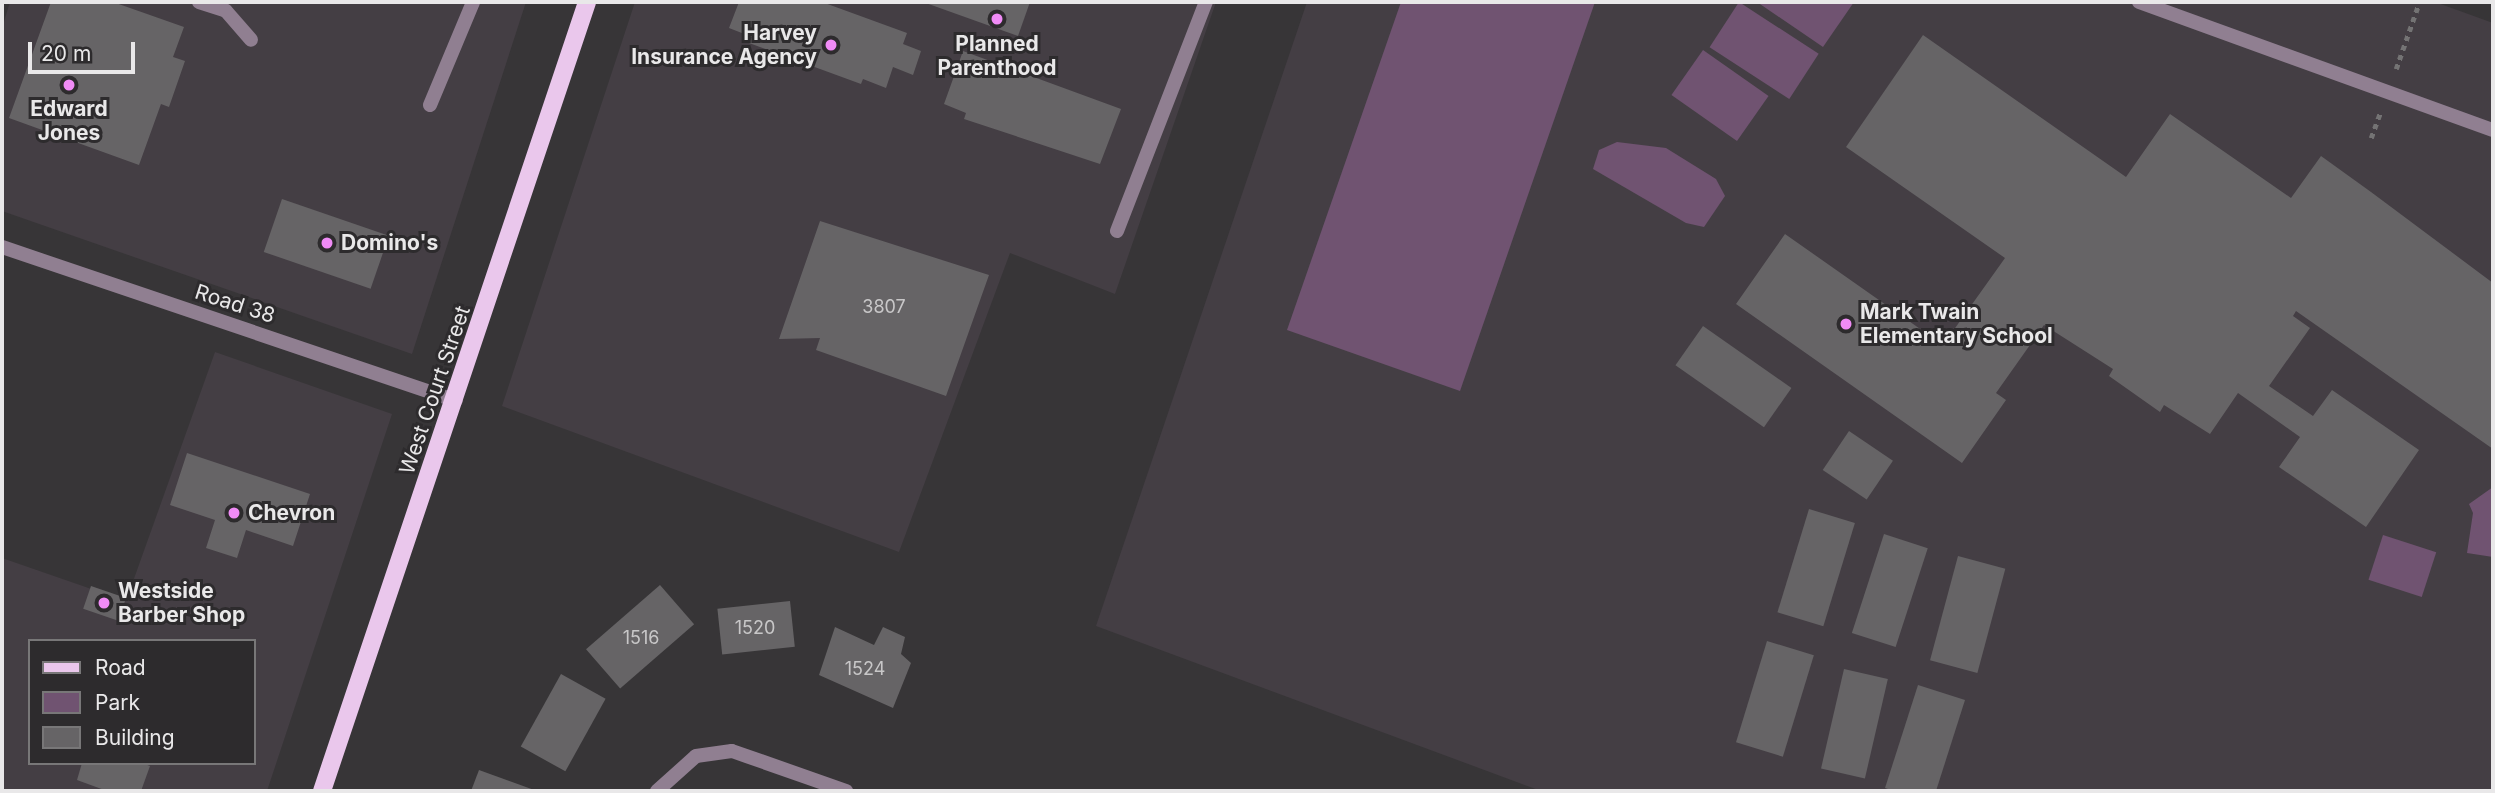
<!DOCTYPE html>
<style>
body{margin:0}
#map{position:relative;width:2495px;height:793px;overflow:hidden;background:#373537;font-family:Inter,sans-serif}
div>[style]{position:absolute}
.built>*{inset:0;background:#443e44}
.green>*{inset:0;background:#705371;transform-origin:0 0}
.building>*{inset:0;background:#666466;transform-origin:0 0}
.path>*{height:4.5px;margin-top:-2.25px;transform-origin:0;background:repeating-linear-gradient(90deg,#747374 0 5px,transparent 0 10px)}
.lane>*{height:14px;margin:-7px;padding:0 7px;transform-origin:7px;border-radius:7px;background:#907f91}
.street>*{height:14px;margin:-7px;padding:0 7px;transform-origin:7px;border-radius:7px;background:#907f91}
.primary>*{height:18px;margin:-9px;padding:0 9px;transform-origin:9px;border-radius:9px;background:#eac7ec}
.dots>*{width:19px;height:19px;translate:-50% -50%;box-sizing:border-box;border:4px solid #2d2b2d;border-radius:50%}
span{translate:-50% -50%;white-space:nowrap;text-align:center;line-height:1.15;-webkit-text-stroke:6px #2d2b2d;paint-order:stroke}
.number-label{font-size:18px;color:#c8c7c8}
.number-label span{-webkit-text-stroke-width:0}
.poi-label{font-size:21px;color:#e9e8e9;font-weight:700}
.right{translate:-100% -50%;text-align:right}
.left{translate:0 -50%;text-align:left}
.street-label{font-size:21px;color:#e9e8e9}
.frame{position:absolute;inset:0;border:4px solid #e9e8e9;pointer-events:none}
.legend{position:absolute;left:28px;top:639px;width:228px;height:126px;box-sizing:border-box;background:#2d2b2d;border:2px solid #787778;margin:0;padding:9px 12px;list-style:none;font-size:21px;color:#e9e8e9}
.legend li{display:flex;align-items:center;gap:14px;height:35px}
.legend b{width:35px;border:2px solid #787778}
.scale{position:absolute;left:28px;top:42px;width:107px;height:32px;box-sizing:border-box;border:4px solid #e9e8e9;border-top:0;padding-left:9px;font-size:21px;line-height:24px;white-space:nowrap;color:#e9e8e9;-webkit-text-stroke:5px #2d2b2d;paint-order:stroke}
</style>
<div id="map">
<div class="built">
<div style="clip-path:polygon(10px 2px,526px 2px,412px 354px,2px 211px,2px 28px)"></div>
<div style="clip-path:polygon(635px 2px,1216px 2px,1115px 294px,1010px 253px,899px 552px,502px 406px)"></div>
<div style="clip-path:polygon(1307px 2px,2435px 2px,2493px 23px,2493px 791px,1541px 791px,1096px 626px)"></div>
<div style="clip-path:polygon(evenodd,215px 352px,392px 414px,267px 791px,2px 791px,2px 558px,126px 601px,215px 352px,30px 641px,254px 641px,254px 763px,30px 763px,30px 641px)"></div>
</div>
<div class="green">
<div style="clip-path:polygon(1401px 2px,1595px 2px,1460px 391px,1287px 330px)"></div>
<div style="left:1739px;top:2px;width:95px;height:54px;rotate:33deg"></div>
<div style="clip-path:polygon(1757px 2px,1854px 2px,1823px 47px)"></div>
<div style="left:1703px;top:50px;width:80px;height:55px;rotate:35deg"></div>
<div style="clip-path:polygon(1617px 142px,1666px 148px,1716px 179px,1725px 196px,1704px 227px,1686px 223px,1593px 169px,1599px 150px)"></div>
<div style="clip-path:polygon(2493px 487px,2493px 557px,2467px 553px,2473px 513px,2469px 504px)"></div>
<div style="left:2383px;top:535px;width:56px;height:47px;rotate:18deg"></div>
</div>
<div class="building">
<div style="clip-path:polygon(51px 2px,113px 2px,184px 27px,173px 57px,185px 61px,169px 107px,161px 104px,139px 165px,9px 118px)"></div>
<div style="clip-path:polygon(739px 2px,822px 2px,907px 33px,903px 44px,921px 51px,913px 75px,893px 67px,886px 88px,863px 79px,861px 84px,749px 43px,752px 37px,729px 28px)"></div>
<div style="clip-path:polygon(923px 2px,1030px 2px,1018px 36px)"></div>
<div style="clip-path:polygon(1923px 35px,2126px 177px,2170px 114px,2291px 198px,2321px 156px,2371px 192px,2493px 283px,2493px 449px,2296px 311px,2293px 316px,2310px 328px,2269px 386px,2313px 416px,2332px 390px,2419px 450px,2366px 527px,2279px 467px,2300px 437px,2238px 393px,2210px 434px,2164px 405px,2160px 412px,2109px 376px,2113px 369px,2044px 325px,1996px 393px,2006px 400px,1962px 463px,1736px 304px,1785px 234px,1943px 345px,2005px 258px,1846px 147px)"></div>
<div style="clip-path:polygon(963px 51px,1121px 109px,1100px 164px,964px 119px,966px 113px,944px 104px)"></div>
<div style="left:282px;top:199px;width:113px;height:56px;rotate:19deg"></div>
<div style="clip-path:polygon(820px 221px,989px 275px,946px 396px,816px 350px,820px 338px,779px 339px)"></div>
<div style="left:1703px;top:326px;width:108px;height:48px;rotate:35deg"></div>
<div style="left:1849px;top:431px;width:53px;height:47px;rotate:34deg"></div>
<div style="clip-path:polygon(187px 453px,310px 494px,293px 546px,246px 530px,237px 558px,206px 548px,215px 520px,170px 505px)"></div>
<div style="left:1809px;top:509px;width:48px;height:108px;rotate:17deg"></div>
<div style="left:1884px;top:534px;width:46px;height:104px;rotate:18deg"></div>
<div style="left:1958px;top:556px;width:49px;height:108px;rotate:15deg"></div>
<div style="left:660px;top:585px;width:52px;height:98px;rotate:49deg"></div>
<div style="left:91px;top:586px;width:37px;height:24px;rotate:19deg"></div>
<div style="left:790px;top:601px;width:46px;height:73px;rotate:84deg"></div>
<div style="clip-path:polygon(835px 627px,874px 645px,883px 627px,905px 637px,901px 654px,911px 663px,893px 708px,819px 675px)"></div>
<div style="left:1767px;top:641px;width:49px;height:106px;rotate:17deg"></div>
<div style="left:1844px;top:669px;width:45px;height:102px;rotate:13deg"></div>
<div style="left:561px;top:674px;width:51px;height:83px;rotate:29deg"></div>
<div style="clip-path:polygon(1918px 685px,1965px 700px,1936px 791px,1894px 791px,1885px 788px)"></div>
<div style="clip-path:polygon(82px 763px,142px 763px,150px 766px,141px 791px,107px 791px,77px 780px)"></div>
<div style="clip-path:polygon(479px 770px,537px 791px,471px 791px)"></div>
</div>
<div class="path">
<div style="left:2396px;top:69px;width:70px;rotate:-70.8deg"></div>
<div style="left:2371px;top:138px;width:27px;rotate:-70deg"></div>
</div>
<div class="lane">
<div style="left:199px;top:2px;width:28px;rotate:18deg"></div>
<div style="left:226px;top:11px;width:38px;rotate:49deg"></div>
<div style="left:2139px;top:2px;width:376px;rotate:19.9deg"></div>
<div style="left:430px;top:105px;width:112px;rotate:-67.3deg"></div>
<div style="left:1117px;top:231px;width:246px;rotate:-68.8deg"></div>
</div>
<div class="street">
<div style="left:2px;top:247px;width:479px;rotate:18.7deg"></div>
<div style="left:657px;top:791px;width:52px;rotate:-41.9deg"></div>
<div style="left:696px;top:756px;width:36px;rotate:-8deg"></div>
<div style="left:732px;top:751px;width:121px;rotate:19.3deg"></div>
</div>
<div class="primary">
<div style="left:322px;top:791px;width:832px;rotate:-71.43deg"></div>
</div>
<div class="dots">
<div style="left:997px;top:19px;background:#f08bf6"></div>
<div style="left:831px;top:45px;background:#f08bf6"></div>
<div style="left:69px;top:85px;background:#f08bf6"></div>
<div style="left:327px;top:243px;background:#f08bf6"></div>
<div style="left:1846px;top:324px;background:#f08bf6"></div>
<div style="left:234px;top:513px;background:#f08bf6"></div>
<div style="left:104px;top:603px;background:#f08bf6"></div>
</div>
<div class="number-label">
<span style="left:884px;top:307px">3807</span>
<span style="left:755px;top:628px">1520</span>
<span style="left:641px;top:638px">1516</span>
<span style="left:865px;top:669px">1524</span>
</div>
<div class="poi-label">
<span class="right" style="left:817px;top:45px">Harvey<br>Insurance Agency</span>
<span style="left:997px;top:56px">Planned<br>Parenthood</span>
<span style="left:69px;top:121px">Edward<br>Jones</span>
<span class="left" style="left:341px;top:243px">Domino's</span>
<span class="left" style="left:1860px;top:324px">Mark Twain<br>Elementary School</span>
<span class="left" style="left:248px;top:513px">Chevron</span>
<span class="left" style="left:118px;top:603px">Westside<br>Barber Shop</span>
</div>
<div class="street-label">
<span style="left:235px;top:304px;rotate:18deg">Road 38</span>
<span style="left:435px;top:390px;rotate:-71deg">West Court Street</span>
</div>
<div class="frame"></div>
<ul class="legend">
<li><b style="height:9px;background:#eac7ec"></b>Road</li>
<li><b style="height:19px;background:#705371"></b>Park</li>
<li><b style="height:19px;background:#666466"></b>Building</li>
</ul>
<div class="scale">20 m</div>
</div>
